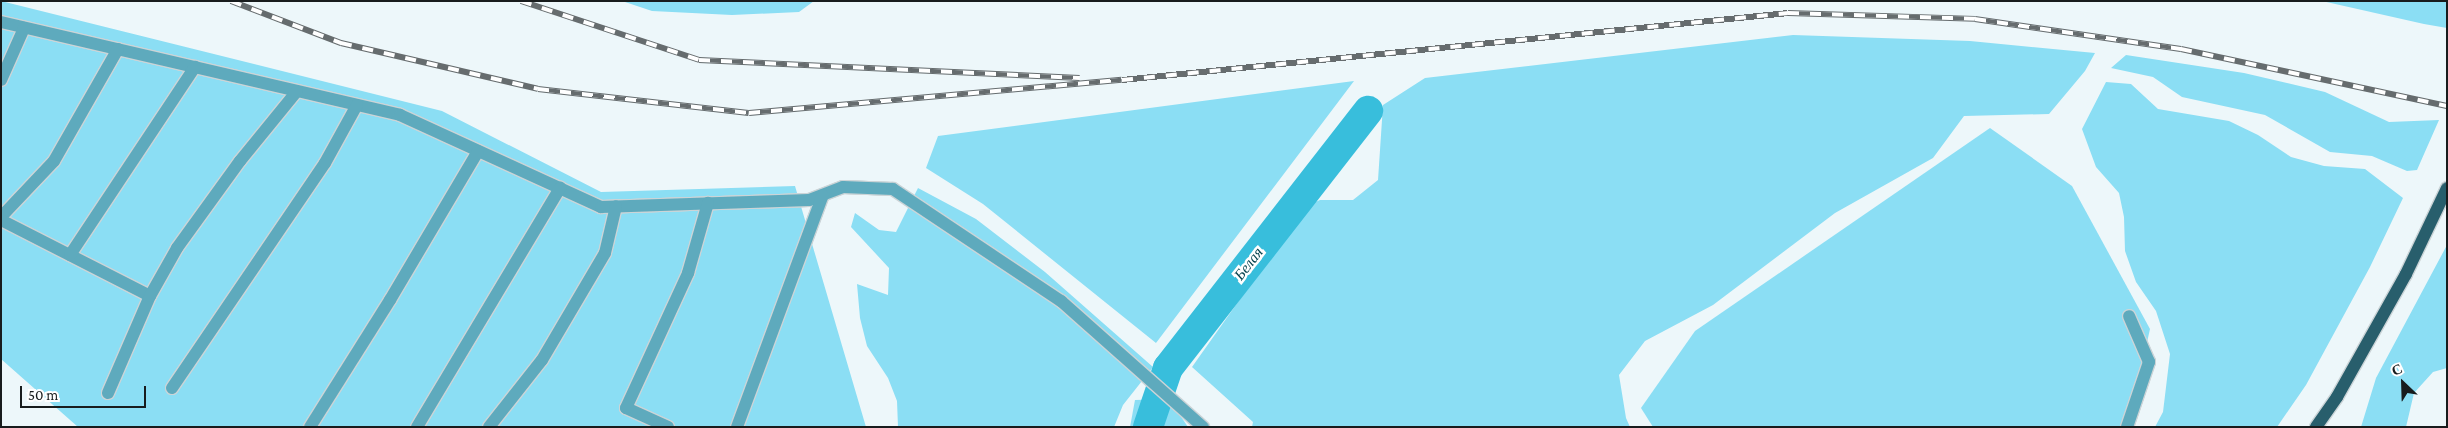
<!DOCTYPE html>
<meta charset="utf-8">
<style>
body{margin:0}
#map{position:relative;width:2448px;height:428px;overflow:hidden;background:#edf7fa;font-family:"Crimson Pro",serif}
div>[style]{position:absolute}
.green>*{inset:0;background:#8bdef4}
.river>*{height:30px;margin:-15px;padding:0 15px;transform-origin:15px;border-radius:15px;background:#38bedc}
.roads{filter:drop-shadow(1px 0 #cbd4d7) drop-shadow(-1px 0 #cbd4d7) drop-shadow(0 1px #cbd4d7) drop-shadow(0 -1px #cbd4d7)}
.minor>*{height:12px;margin:-6px;padding:0 6px;transform-origin:6px;border-radius:6px;background:#5eaabd}
.major>*{height:12px;margin:-6px;padding:0 6px;transform-origin:6px;border-radius:6px;background:#285e6c}
.rail>*{height:5.5px;margin-top:-2.75px;transform-origin:0;background:repeating-linear-gradient(90deg,#fff 0 11px,#666c6e 0 22px);box-sizing:border-box;border-block:1px solid #666c6e}
span{translate:-50% -50%;white-space:nowrap;text-align:center;line-height:1.15;-webkit-text-stroke:5px #fff;paint-order:stroke}
.water-label{font-size:15px;color:#05424e;font-style:italic}
.frame{position:absolute;inset:0;border:2px solid #181c1d;pointer-events:none}
.north{position:absolute;left:2378px;top:358px;width:50px;height:50px;-webkit-text-stroke:4px #fff;paint-order:stroke;rotate:336deg;font-size:14px;font-weight:700;line-height:20px;text-align:center;color:#181c1d}
.north::after{content:'';display:block;margin:auto;width:18px;height:22px;background:#181c1d;clip-path:polygon(50% 0,100% 100%,50% 72%,0 100%)}
.scale{position:absolute;left:20px;top:386px;width:126px;height:22px;box-sizing:border-box;border:2px solid #181c1d;border-top:0;padding-left:6px;font-size:15px;line-height:18px;white-space:nowrap;color:#181c1d;-webkit-text-stroke:4px #fff;paint-order:stroke}
</style>
<div id="map">
<div class="green">
<div style="clip-path:polygon(1px 1px,442px 111px,601px 192px,795px 186px,866px 427px,78px 427px,1px 359px)"></div>
<div style="clip-path:polygon(622px 1px,814px 1px,799px 12px,732px 15px,652px 11px)"></div>
<div style="clip-path:polygon(2322px 1px,2447px 1px,2447px 28px,2424px 24px)"></div>
<div style="clip-path:polygon(1793px 35px,1970px 41px,2095px 53px,2085px 71px,2049px 114px,1964px 116px,1933px 158px,1835px 213px,1713px 305px,1645px 341px,1619px 375px,1626px 418px,1630px 427px,1252px 427px,1253px 422px,1192px 367px,1306px 206px,1320px 200px,1353px 200px,1378px 180px,1383px 105px,1425px 78px)"></div>
<div style="clip-path:polygon(2126px 55px,2244px 73px,2325px 92px,2389px 122px,2439px 120px,2417px 170px,2407px 171px,2372px 156px,2330px 152px,2265px 115px,2182px 97px,2153px 77px,2111px 68px)"></div>
<div style="clip-path:polygon(1354px 81px,1156px 343px,983px 204px,926px 168px,938px 136px)"></div>
<div style="clip-path:polygon(2106px 82px,2131px 84px,2158px 109px,2229px 121px,2258px 135px,2291px 157px,2324px 166px,2365px 169px,2403px 198px,2370px 267px,2306px 385px,2277px 427px,2155px 427px,2163px 412px,2170px 354px,2156px 311px,2136px 282px,2125px 251px,2124px 217px,2119px 193px,2096px 167px,2082px 129px)"></div>
<div style="clip-path:polygon(1990px 128px,2072px 186px,2150px 329px,2128px 427px,1653px 427px,1641px 408px,1695px 331px)"></div>
<div style="clip-path:polygon(918px 188px,976px 219px,1045px 272px,1153px 367px,1123px 405px,1114px 427px,898px 427px,897px 401px,888px 378px,867px 346px,860px 318px,857px 284px,888px 295px,889px 268px,851px 227px,855px 213px,879px 230px,896px 232px)"></div>
<div style="clip-path:polygon(2447px 245px,2447px 368px,2433px 372px,2414px 393px,2406px 427px,2361px 427px,2376px 378px)"></div>
<div style="clip-path:polygon(1169px 399px,1188px 427px,1130px 427px,1135px 400px)"></div>
</div>
<div class="river">
<div style="left:1148px;top:427px;width:62px;rotate:-71.3deg"></div>
<div style="left:1168px;top:368px;width:326px;rotate:-52.1deg"></div>
</div>
<div class="roads">
<div class="minor">
<div style="left:1px;top:22px;width:410px;rotate:13.1deg"></div>
<div style="left:400px;top:115px;width:221px;rotate:24.6deg"></div>
<div style="left:601px;top:207px;width:208px;rotate:-1.9deg"></div>
<div style="left:809px;top:200px;width:36px;rotate:-21deg"></div>
<div style="left:843px;top:187px;width:50px;rotate:2.3deg"></div>
<div style="left:893px;top:189px;width:202px;rotate:33.7deg"></div>
<div style="left:1061px;top:301px;width:190px;rotate:41.6deg"></div>
<div style="left:1px;top:80px;width:57px;rotate:-66.1deg"></div>
<div style="left:1px;top:217px;width:77px;rotate:-46.6deg"></div>
<div style="left:54px;top:161px;width:129px;rotate:-60.3deg"></div>
<div style="left:1px;top:220px;width:167px;rotate:27deg"></div>
<div style="left:70px;top:255px;width:226px;rotate:-56.4deg"></div>
<div style="left:172px;top:388px;width:272px;rotate:-55.8deg"></div>
<div style="left:325px;top:163px;width:66px;rotate:-61.1deg"></div>
<div style="left:108px;top:393px;width:106px;rotate:-66.6deg"></div>
<div style="left:150px;top:296px;width:55px;rotate:-60.6deg"></div>
<div style="left:177px;top:248px;width:107px;rotate:-54.1deg"></div>
<div style="left:240px;top:161px;width:90px;rotate:-50.8deg"></div>
<div style="left:310px;top:427px;width:150px;rotate:-57.8deg"></div>
<div style="left:390px;top:300px;width:173px;rotate:-59.4deg"></div>
<div style="left:417px;top:427px;width:279px;rotate:-59.1deg"></div>
<div style="left:489px;top:427px;width:85px;rotate:-51.7deg"></div>
<div style="left:542px;top:360px;width:124px;rotate:-59.5deg"></div>
<div style="left:605px;top:253px;width:48px;rotate:-76.8deg"></div>
<div style="left:668px;top:427px;width:46px;rotate:-155.7deg"></div>
<div style="left:626px;top:408px;width:149px;rotate:-65.3deg"></div>
<div style="left:688px;top:273px;width:73px;rotate:-74.1deg"></div>
<div style="left:737px;top:427px;width:247px;rotate:-69.7deg"></div>
<div style="left:2127px;top:427px;width:69px;rotate:-71.3deg"></div>
<div style="left:2149px;top:362px;width:50px;rotate:-113.5deg"></div>
</div>
<div class="major">
<div style="left:2316px;top:427px;width:37px;rotate:-55deg"></div>
<div style="left:2337px;top:397px;width:141px;rotate:-60.7deg"></div>
<div style="left:2406px;top:274px;width:95px;rotate:-64.5deg"></div>
</div>
</div>
<div class="rail">
<div style="left:231px;top:1px;width:118px;rotate:20.9deg"></div>
<div style="left:341px;top:43px;width:202px;rotate:13.1deg"></div>
<div style="left:538px;top:89px;width:212px;rotate:6.5deg"></div>
<div style="left:749px;top:113px;width:374px;rotate:-5.1deg"></div>
<div style="left:1122px;top:80px;width:669px;rotate:-5.74deg"></div>
<div style="left:1788px;top:13px;width:187px;rotate:1.8deg"></div>
<div style="left:1975px;top:19px;width:208px;rotate:8.3deg"></div>
<div style="left:2181px;top:49px;width:272px;rotate:12.1deg"></div>
<div style="left:521px;top:1px;width:188px;rotate:18.3deg"></div>
<div style="left:699px;top:60px;width:381px;rotate:2.7deg"></div>
</div>
<div class="water-label">
<span style="left:1249px;top:264px;rotate:-52deg">Белая</span>
</div>
<div class="frame"></div>
<div class="north">С</div>
<div class="scale">50 m</div>
</div>
